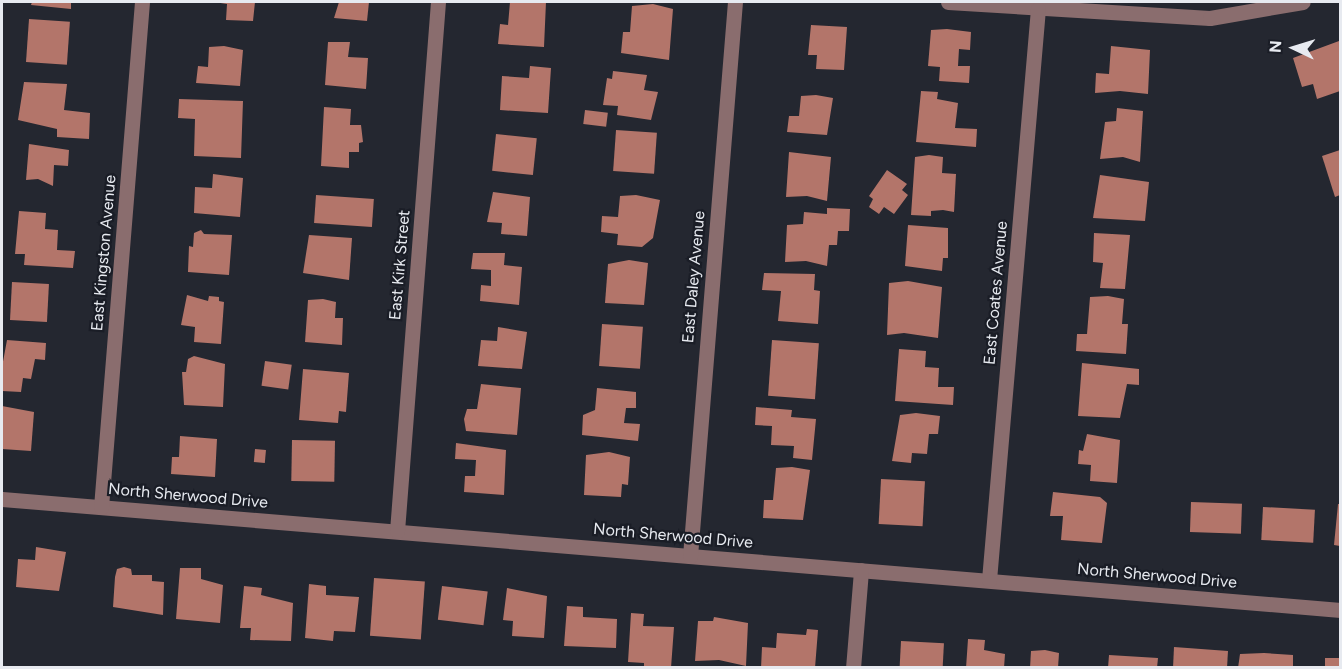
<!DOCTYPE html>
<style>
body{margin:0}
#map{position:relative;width:1342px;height:669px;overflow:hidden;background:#242730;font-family:Figtree,sans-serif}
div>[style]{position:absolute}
.building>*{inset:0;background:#b3756a;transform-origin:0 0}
.minor>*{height:15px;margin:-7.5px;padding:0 7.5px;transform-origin:7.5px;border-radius:7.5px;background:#8a6d6e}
span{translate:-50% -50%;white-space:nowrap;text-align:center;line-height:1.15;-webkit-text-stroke:4.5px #1a1d26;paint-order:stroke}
.street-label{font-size:16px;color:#e7eaf0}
.frame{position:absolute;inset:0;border:3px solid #e7eaf0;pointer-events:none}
.north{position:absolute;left:1264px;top:18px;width:60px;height:60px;-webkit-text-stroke:4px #1a1d26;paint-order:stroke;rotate:274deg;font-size:16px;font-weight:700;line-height:24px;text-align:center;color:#e7eaf0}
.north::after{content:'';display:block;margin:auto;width:21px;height:27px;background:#e7eaf0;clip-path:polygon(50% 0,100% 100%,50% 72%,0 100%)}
</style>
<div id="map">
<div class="building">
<div style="clip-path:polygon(32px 2px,71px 2px,71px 9px,31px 5px)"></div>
<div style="clip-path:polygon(214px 2px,255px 2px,253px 21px,226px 20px,227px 4px)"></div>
<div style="clip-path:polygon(339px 2px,369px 2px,367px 21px,334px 18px)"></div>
<div style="clip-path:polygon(510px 2px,546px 2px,544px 47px,498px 44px,500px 24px,508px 25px)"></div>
<div style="clip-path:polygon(653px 4px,673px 9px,669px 60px,621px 53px,623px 32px,630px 32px,632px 6px)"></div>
<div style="left:29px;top:19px;width:41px;height:43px;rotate:4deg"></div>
<div style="clip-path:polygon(811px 25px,847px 27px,844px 70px,816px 69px,817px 55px,808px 55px)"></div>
<div style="clip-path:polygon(947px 29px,971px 32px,970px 50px,959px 49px,958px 66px,970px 66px,969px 83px,939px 81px,940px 67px,928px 66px,931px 30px)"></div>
<div style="clip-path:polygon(1339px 41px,1340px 91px,1317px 99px,1313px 84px,1302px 87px,1293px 58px)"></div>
<div style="clip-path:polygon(328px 42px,350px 42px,348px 57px,368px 58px,366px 89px,325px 85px)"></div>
<div style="clip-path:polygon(224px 46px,243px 50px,240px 86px,196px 83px,198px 66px,208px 67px,209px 47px)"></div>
<div style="clip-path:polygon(1111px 46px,1150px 50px,1148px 94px,1120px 91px,1095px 93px,1096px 73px,1109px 74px)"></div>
<div style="clip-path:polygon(530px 66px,551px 68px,548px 113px,500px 110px,502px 76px,529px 78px)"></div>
<div style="clip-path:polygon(613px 71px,647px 75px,644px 90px,658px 92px,651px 120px,617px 115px,618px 106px,603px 105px,607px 78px,612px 79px)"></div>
<div style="clip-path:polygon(24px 82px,67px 84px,64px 110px,90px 113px,89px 139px,57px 137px,57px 129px,18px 120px)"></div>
<div style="clip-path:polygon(921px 91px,938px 92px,937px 99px,958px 103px,955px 128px,977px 129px,976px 147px,916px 142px)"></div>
<div style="clip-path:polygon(816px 95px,833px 98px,827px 135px,787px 132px,789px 116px,799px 116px,801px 96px)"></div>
<div style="clip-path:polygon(179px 99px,243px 101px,241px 158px,194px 156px,195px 119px,178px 118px)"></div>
<div style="clip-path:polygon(324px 107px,351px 109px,350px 125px,361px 125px,363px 142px,359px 143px,359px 152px,349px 152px,349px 168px,321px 166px)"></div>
<div style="clip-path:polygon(1117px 108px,1143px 111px,1140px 162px,1123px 157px,1100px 159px,1105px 122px,1116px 121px)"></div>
<div style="left:585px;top:110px;width:23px;height:14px;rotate:7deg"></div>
<div style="left:616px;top:130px;width:41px;height:41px;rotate:4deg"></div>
<div style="left:496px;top:134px;width:41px;height:37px;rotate:6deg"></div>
<div style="clip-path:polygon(29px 144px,69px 150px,68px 166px,54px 165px,53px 186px,38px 179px,26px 180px)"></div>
<div style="clip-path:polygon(1340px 150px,1340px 195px,1335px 197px,1322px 156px)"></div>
<div style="clip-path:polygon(789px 152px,831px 157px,827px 201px,807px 196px,786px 197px)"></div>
<div style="clip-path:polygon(929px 155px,943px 157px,942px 173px,956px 174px,954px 212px,943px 210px,931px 211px,931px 216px,911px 215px,915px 157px)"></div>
<div style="clip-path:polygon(887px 170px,907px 184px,902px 190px,908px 195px,894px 214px,884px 207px,879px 214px,869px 207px,873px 199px,869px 196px)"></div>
<div style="clip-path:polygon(213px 174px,243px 178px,240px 217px,194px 213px,195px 187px,212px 188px)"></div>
<div style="clip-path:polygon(1100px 175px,1149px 182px,1145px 221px,1093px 218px)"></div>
<div style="clip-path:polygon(493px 192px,530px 197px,527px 236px,501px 234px,502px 223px,487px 222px)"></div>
<div style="left:316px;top:195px;width:58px;height:28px;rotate:4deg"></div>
<div style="clip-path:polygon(636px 195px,660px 200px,653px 238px,642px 247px,617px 245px,618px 234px,601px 232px,602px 216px,618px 217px,620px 196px)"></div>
<div style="clip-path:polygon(827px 208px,850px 209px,849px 231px,838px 231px,837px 245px,829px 245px,827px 266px,806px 261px,785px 262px,787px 225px,803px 224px,804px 212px,827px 214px)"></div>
<div style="clip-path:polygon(19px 211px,46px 213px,45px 229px,58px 230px,57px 250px,75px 251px,73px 268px,24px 265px,25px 254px,15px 254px)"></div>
<div style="clip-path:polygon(908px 225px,948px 228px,948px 258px,943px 258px,942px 271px,905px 266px)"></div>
<div style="clip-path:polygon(201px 230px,204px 234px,232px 235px,229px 275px,188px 272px,189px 246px,193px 247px,194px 233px)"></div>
<div style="clip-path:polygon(1094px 233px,1130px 235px,1125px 289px,1100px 288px,1103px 263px,1093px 262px)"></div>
<div style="clip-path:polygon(309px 235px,352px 238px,349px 280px,303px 273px)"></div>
<div style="clip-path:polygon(473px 253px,505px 253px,504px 265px,522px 267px,519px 305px,480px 301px,481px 285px,491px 286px,491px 270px,471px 269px)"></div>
<div style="clip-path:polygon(629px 260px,648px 263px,644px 305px,605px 303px,608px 264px)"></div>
<div style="clip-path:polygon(764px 273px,815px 274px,814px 290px,820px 291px,818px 324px,778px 321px,781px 291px,762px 290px)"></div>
<div style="clip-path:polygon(908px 281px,942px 287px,938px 338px,904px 333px,887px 335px,889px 283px)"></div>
<div style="left:12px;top:282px;width:37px;height:38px;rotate:3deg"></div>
<div style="clip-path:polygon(187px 295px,208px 301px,209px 296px,219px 297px,219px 301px,224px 302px,221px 344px,194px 342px,195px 327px,181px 325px)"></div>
<div style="clip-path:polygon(1108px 296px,1124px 299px,1122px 324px,1128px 324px,1126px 354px,1076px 351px,1077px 334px,1087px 334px,1090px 297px)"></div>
<div style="clip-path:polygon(323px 299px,336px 302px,335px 318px,343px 318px,342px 345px,305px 342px,308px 300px)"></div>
<div style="left:602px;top:324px;width:41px;height:42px;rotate:4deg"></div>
<div style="clip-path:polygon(498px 327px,527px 332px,522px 369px,478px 366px,481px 340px,497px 341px)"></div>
<div style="clip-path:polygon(7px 340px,46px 343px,45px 360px,35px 359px,31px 379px,23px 378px,21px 392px,2px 391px,2px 367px)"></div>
<div style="left:772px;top:340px;width:47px;height:56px;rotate:4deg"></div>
<div style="clip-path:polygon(899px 349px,926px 351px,925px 367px,939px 368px,938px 387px,954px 387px,953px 405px,895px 401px)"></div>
<div style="clip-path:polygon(194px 356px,225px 364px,223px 407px,184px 405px,182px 372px,186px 372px,188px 359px)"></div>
<div style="left:265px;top:361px;width:27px;height:25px;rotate:8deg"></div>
<div style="clip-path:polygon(1082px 363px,1139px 369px,1139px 385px,1127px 384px,1120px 418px,1078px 416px)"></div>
<div style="clip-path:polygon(303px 369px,349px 373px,346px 412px,339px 411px,338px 423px,299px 420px)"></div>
<div style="clip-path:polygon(481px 384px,521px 388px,517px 435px,466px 431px,464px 419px,467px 409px,477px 409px)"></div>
<div style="clip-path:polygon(597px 388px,636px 392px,636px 408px,626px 408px,624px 423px,640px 424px,638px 441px,582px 435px,583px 415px,595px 410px)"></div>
<div style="clip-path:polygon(2px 406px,34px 412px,31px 451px,2px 449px)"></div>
<div style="clip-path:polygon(756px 407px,792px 410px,791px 417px,816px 419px,812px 460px,793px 458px,794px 446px,771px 445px,772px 426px,755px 425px)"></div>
<div style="clip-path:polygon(916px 413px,940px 416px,938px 434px,929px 434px,927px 454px,912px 453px,911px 463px,892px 461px,900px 415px)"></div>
<div style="clip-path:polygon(1087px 434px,1120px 440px,1117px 483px,1090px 481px,1091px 465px,1078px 464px,1079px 450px,1083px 451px)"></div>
<div style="clip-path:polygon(180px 436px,217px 439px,215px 477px,171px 474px,172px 457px,179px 457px)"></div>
<div style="left:292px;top:440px;width:43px;height:41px;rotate:1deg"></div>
<div style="clip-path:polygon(456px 443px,506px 450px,504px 495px,464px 492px,465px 476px,475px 476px,476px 460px,455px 459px)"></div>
<div style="left:255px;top:449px;width:11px;height:13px;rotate:5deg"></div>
<div style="clip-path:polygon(609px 452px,630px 457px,628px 485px,622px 484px,621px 497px,584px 495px,586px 455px)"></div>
<div style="clip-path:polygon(792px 467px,810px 470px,803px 520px,763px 518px,764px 500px,773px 500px,776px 468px)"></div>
<div style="left:881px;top:479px;width:44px;height:45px;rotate:3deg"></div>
<div style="clip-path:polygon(1053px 492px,1100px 497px,1107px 503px,1102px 543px,1061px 540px,1063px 516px,1050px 516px)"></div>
<div style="left:1191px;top:502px;width:51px;height:30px;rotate:2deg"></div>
<div style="clip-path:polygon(1338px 504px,1340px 504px,1340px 546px,1334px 545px)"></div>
<div style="left:1263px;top:507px;width:52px;height:33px;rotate:3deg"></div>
<div style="clip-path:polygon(36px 547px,66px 552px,59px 591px,16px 587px,18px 559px,35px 560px)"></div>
<div style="clip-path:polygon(124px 567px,131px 569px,132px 575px,152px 575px,152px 581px,164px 582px,163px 615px,113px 607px,115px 577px,117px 569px)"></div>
<div style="clip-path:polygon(180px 568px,201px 568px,201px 579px,223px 585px,220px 623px,176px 619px)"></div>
<div style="left:374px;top:578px;width:51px;height:58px;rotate:4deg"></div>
<div style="clip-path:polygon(309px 584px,326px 586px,326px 595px,359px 597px,355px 632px,334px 631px,333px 641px,305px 638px)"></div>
<div style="clip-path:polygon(244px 586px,262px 588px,261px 595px,293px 603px,291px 641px,250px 640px,251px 628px,240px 628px)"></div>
<div style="left:442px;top:586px;width:46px;height:34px;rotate:7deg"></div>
<div style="clip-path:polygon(507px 588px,547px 596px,544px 638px,512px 636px,513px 621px,503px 620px)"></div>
<div style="clip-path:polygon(567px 606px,583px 607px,583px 617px,617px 619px,616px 648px,564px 646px)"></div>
<div style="clip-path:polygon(631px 613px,644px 614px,643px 626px,674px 627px,671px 668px,644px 668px,644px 663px,628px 662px)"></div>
<div style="clip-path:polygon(714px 617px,748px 623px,746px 666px,719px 660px,695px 661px,698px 621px,713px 621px)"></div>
<div style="clip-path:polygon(807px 629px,818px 630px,815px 668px,761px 668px,762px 647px,776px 648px,777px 633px,806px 635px)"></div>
<div style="clip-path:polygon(968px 639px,985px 640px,984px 650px,1005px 654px,1004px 668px,966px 668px)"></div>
<div style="left:901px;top:641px;width:43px;height:27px;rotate:3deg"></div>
<div style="clip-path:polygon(1174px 647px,1228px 651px,1227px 668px,1173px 668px)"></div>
<div style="clip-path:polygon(1045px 650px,1059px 653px,1058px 668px,1030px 668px,1031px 651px)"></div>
<div style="clip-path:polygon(1264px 653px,1293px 655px,1293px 668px,1238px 668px,1240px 654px)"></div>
<div style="clip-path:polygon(1109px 655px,1158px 658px,1157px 668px,1108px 668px)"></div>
<div style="left:1325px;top:658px;width:15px;height:10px"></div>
</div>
<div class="minor">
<div style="left:948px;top:2px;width:262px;rotate:3.5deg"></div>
<div style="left:1210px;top:18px;width:94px;rotate:-9.8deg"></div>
<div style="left:2px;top:499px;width:1343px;rotate:4.74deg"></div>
<div style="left:101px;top:507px;width:507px;rotate:-85.36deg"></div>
<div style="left:397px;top:531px;width:531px;rotate:-85.57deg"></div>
<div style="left:690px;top:556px;width:556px;rotate:-85.36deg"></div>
<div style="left:989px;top:580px;width:573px;rotate:-85.1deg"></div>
<div style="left:853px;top:668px;width:98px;rotate:-85.3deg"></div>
</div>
<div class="street-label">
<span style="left:104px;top:253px;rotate:-85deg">East Kingston Avenue</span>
<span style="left:400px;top:265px;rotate:-85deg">East Kirk Street</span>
<span style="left:694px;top:277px;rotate:-85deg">East Daley Avenue</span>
<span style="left:996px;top:293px;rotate:-85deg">East Coates Avenue</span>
<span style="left:188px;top:496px;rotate:5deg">North Sherwood Drive</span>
<span style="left:673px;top:536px;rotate:5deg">North Sherwood Drive</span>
<span style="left:1157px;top:576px;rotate:5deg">North Sherwood Drive</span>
</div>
<div class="frame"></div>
<div class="north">N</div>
</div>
